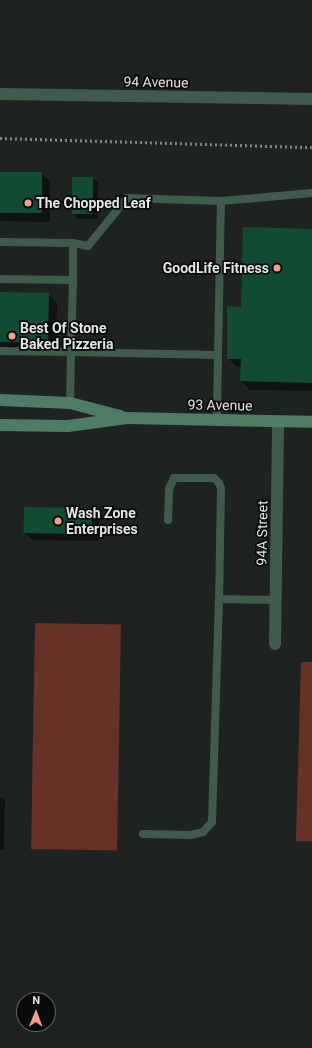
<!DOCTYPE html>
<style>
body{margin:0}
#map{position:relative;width:312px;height:1048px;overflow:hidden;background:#1e2220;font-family:Roboto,sans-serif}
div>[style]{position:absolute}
.green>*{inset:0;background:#663228;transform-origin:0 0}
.shadow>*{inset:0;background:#0007}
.building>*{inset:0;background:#104b32;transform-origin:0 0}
.path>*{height:2.5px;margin-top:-1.25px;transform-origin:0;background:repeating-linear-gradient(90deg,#818482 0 2px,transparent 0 5px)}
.lane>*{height:8px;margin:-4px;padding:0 4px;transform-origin:4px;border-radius:4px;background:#405b4c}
.street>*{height:12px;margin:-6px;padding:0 6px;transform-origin:6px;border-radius:6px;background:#405b4c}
.secondary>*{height:12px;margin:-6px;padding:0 6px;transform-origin:6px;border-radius:6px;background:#4f7c64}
.dots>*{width:11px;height:11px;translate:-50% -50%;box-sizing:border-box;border:2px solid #090b0a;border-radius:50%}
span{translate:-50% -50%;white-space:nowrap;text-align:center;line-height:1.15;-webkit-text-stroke:3.5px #090b0a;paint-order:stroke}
.street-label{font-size:14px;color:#e2e5e3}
.poi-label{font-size:14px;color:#e2e5e3;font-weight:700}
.left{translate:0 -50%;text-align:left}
.right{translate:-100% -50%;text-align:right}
.north{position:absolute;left:16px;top:992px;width:40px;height:40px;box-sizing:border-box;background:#090b0a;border:1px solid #606261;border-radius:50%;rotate:1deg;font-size:11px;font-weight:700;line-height:16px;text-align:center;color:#e2e5e3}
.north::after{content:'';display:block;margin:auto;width:14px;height:18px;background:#f49d8b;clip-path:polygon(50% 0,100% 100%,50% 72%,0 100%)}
</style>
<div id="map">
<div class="green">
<div style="left:35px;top:623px;width:86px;height:226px;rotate:1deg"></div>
<div style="clip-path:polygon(301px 662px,312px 662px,312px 841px,296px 841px)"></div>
</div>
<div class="shadow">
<div style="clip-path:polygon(0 173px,41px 173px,50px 182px,50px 222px,0 221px)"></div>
<div style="clip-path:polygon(73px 178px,93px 178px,98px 183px,98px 219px,78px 219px,73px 213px)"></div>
<div style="clip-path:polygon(312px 230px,312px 391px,250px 390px,241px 381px,241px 367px,237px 367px,228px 358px,242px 308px)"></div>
<div style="clip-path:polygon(0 293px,48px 294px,57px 303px,56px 352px,0 351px)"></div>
<div style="clip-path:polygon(91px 509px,99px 517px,98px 541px,32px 540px,24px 532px)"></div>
<div style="clip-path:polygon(0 797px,5px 800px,4px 849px,0 849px)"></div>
</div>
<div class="building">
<div style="left:0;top:172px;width:42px;height:41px"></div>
<div style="left:72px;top:177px;width:21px;height:37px"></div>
<div style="clip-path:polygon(243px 227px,312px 229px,312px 383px,240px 381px,241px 359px,227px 359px,227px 306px,241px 307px)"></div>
<div style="left:0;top:292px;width:49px;height:50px;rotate:1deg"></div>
<div style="left:24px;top:507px;width:68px;height:26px;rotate:1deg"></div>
</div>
<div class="path">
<div style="left:0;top:138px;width:312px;rotate:1.7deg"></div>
</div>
<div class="lane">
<div style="left:0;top:242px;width:73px;rotate:0.8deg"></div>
<div style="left:0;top:279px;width:73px;rotate:0.8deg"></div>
<div style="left:73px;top:280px;width:72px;rotate:91.6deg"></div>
<div style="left:71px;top:352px;width:147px;rotate:1.2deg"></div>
<div style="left:218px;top:355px;width:65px;rotate:90.9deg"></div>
<div style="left:73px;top:280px;width:37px;rotate:-90deg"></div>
<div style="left:73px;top:243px;width:15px;rotate:11deg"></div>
<div style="left:88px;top:246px;width:62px;rotate:-50.9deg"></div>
<div style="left:127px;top:198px;width:94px;rotate:1.8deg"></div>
<div style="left:0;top:351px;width:71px;rotate:0.8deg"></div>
<div style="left:71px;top:352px;width:51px;rotate:91.1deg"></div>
<div style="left:218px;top:355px;width:154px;rotate:-88.9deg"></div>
<div style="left:221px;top:201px;width:91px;rotate:-5deg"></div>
<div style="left:168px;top:520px;width:31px;rotate:-88deg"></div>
<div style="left:169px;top:489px;width:12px;rotate:-66deg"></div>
<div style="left:174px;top:478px;width:40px"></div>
<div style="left:214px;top:478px;width:7px;rotate:45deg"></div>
<div style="left:219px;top:483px;width:6px;rotate:72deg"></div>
<div style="left:221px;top:489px;width:110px;rotate:91deg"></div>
<div style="left:143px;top:834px;width:48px;rotate:1.2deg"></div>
<div style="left:191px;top:835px;width:12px;rotate:-14deg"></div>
<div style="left:203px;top:832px;width:13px;rotate:-48deg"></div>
<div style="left:212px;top:822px;width:223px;rotate:-88.2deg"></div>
<div style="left:219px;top:599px;width:57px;rotate:1deg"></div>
</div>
<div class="street">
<div style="left:0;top:94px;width:312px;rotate:0.9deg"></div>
<div style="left:275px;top:644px;width:222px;rotate:-89.2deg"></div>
</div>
<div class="secondary">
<div style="left:0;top:400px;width:70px;rotate:2.5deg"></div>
<div style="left:70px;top:403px;width:52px;rotate:14.6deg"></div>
<div style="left:0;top:425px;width:68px;rotate:0.8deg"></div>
<div style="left:68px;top:426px;width:60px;rotate:-7.7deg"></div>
<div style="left:127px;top:418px;width:185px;rotate:1.2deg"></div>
</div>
<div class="dots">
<div style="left:28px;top:203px;background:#f49d8b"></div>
<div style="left:277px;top:268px;background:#f49d8b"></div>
<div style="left:12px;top:336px;background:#f49d8b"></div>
<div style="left:58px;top:521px;background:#f49d8b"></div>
</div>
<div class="street-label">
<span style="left:156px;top:82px;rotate:1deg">94 Avenue</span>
<span style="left:220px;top:405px;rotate:1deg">93 Avenue</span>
<span style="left:262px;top:533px;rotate:-89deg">94A Street</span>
</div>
<div class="poi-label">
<span class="left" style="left:36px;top:203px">The Chopped Leaf</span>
<span class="right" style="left:269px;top:268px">GoodLife Fitness</span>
<span class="left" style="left:20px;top:336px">Best Of Stone<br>Baked Pizzeria</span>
<span class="left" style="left:66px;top:521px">Wash Zone<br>Enterprises</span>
</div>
<div class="north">N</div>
</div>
